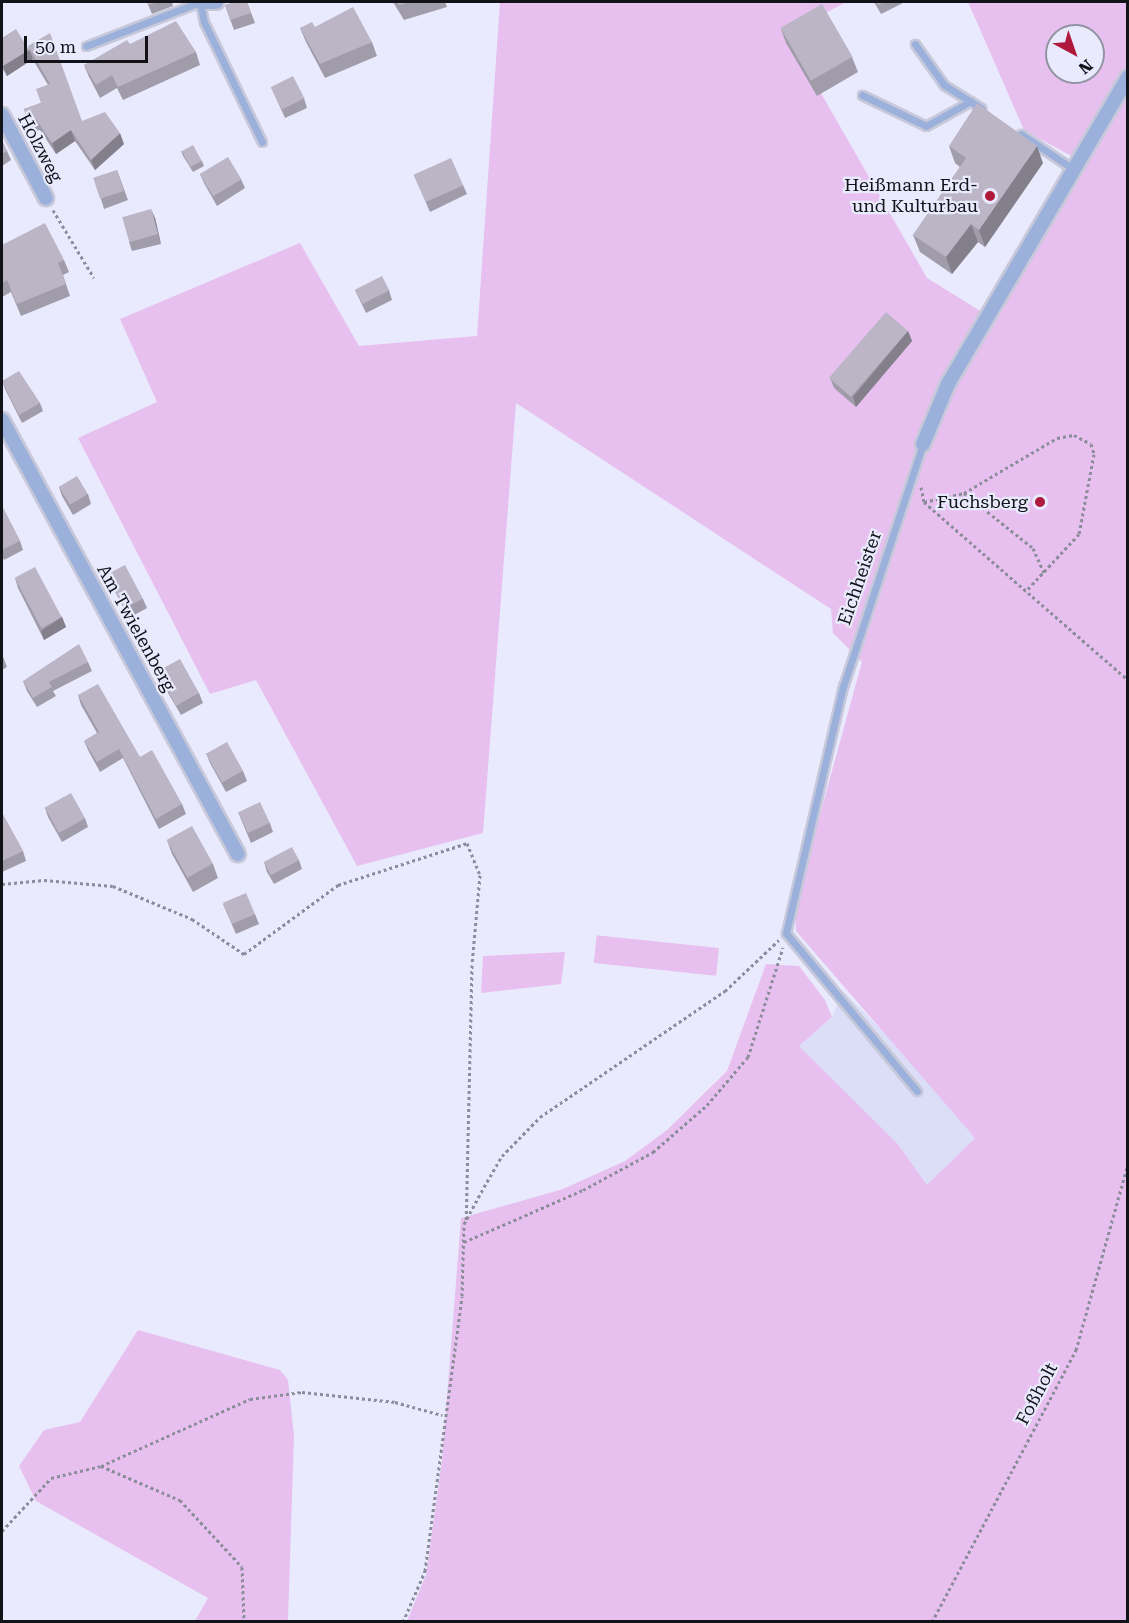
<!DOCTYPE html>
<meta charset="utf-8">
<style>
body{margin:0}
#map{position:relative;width:1129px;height:1623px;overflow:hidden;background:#e9eafd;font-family:"Roboto Serif",serif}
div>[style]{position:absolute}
.built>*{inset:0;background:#dcdef8}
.green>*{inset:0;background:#e7c0f0;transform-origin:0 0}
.path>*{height:3px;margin-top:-1.5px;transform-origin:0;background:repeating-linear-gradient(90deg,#8c8d9a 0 3px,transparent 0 6px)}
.roads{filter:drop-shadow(2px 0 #c7c8d9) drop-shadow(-2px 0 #c7c8d9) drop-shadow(0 2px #c7c8d9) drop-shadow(0 -2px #c7c8d9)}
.lane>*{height:7px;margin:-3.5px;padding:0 3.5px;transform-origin:3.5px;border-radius:3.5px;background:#9bb1dc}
.street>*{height:14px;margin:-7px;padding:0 7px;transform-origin:7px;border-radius:7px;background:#9bb1dc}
.wall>*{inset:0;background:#a19caa}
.shaded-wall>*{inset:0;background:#837f8b}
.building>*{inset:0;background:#bbb5c6;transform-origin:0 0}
.dots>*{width:16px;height:16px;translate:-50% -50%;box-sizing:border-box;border:3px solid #e9eafd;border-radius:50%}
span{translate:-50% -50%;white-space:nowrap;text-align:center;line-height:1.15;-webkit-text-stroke:4.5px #e9eafd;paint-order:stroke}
.street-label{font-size:18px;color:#121319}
.poi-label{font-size:18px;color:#121319}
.right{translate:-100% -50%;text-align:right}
.frame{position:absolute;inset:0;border:3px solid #121319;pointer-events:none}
.north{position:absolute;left:1045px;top:24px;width:60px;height:60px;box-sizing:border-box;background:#e9eafd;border:2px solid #9394a2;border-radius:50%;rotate:140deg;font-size:16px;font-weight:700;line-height:24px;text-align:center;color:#121319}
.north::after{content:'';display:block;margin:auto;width:21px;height:27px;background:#ae193c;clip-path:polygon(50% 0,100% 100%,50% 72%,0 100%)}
.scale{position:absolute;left:24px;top:36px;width:124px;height:27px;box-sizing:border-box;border:3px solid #121319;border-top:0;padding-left:8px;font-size:18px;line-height:21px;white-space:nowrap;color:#121319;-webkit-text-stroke:4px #e9eafd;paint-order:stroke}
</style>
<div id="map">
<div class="built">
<div style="clip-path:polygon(843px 991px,909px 1058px,975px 1138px,927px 1186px,897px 1143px,799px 1046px,832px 1017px)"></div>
</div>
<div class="green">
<div style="clip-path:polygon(500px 2px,846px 2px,787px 34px,927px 278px,995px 320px,1127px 95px,1127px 1621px,407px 1621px,426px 1575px,442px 1461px,461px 1218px,563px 1189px,625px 1161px,667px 1130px,727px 1071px,766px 964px,799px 966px,825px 1000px,832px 1017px,799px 1046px,897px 1143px,927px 1185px,975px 1138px,796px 931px,795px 905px,862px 662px,833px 633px,831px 609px,516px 403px,483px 833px,357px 866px,256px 680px,210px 694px,78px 438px,157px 402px,120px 319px,300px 243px,359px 346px,477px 336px)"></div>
<div style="clip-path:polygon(evenodd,968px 2px,1127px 2px,1127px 67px,1073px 157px,1024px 130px,968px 2px,1057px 36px,1093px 36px,1093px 72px,1057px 72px,1057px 36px)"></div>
<div style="left:719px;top:948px;width:28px;height:123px;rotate:96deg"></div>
<div style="clip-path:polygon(565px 952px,561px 984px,481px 993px,483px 956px)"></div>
<div style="clip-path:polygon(138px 1330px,280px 1370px,288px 1380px,294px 1436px,288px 1621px,195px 1621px,208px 1598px,36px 1501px,19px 1466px,44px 1430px,80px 1422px)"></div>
</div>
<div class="path">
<div style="left:53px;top:210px;width:79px;rotate:58.9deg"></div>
<div style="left:921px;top:487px;width:15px;rotate:79deg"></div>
<div style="left:924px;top:502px;width:271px;rotate:41.1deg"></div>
<div style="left:964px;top:493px;width:108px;rotate:-30.6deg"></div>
<div style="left:1057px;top:438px;width:17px;rotate:-10deg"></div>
<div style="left:1074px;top:435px;width:19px;rotate:28deg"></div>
<div style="left:1091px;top:444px;width:10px;rotate:73deg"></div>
<div style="left:1094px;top:454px;width:81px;rotate:100.6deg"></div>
<div style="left:1079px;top:534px;width:78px;rotate:132.9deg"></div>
<div style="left:924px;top:502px;width:41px;rotate:-12.7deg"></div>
<div style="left:964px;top:493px;width:88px;rotate:38.6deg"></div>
<div style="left:1033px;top:548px;width:27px;rotate:66deg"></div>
<div style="left:2px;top:884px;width:42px;rotate:-5.4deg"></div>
<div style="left:44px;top:880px;width:69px;rotate:5deg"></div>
<div style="left:113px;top:886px;width:86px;rotate:22.7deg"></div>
<div style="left:192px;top:919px;width:63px;rotate:33.9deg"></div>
<div style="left:244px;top:954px;width:117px;rotate:-36.3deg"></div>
<div style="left:338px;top:885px;width:136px;rotate:-18deg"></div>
<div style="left:467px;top:843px;width:35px;rotate:68deg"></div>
<div style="left:480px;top:875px;width:90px;rotate:95.1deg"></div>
<div style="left:472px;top:965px;width:256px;rotate:91.3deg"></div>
<div style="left:464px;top:1242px;width:130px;rotate:-23.6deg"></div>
<div style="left:583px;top:1190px;width:80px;rotate:-28.5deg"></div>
<div style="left:653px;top:1152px;width:72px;rotate:-41deg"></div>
<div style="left:707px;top:1105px;width:63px;rotate:-49.5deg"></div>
<div style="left:748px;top:1057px;width:115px;rotate:-72.3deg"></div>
<div style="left:101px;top:1466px;width:163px;rotate:-24.2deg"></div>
<div style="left:250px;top:1399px;width:52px;rotate:-7.7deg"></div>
<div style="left:302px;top:1392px;width:94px;rotate:6.1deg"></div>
<div style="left:395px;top:1402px;width:49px;rotate:15.5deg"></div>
<div style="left:2px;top:1531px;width:72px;rotate:-47.2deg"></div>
<div style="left:51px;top:1478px;width:51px;rotate:-13.5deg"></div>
<div style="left:101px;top:1466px;width:86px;rotate:23.3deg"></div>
<div style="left:180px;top:1500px;width:91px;rotate:47.2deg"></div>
<div style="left:242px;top:1567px;width:55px;rotate:87.9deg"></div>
<div style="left:403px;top:1622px;width:56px;rotate:-66.7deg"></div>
<div style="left:425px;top:1571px;width:277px;rotate:-82.3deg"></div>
<div style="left:462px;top:1296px;width:72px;rotate:-88.4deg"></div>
<div style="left:464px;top:1224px;width:42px;rotate:-61.6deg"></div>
<div style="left:484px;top:1187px;width:36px;rotate:-60deg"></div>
<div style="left:502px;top:1156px;width:54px;rotate:-45.7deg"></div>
<div style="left:540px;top:1117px;width:224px;rotate:-34.3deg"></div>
<div style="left:725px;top:991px;width:74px;rotate:-43.4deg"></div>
<div style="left:932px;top:1622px;width:308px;rotate:-62.1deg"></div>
<div style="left:1076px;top:1350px;width:193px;rotate:-74.4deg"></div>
</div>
<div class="roads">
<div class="lane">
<div style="left:200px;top:2px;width:20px;rotate:79deg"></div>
<div style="left:204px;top:22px;width:133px;rotate:64.2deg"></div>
<div style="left:915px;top:44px;width:50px;rotate:54.7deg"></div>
<div style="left:944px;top:85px;width:44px;rotate:31.9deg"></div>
<div style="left:86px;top:46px;width:122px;rotate:-21.1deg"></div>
<div style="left:862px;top:95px;width:71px;rotate:25.8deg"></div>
<div style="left:926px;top:126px;width:51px;rotate:-29.1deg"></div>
<div style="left:1021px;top:134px;width:63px;rotate:33.9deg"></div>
<div style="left:917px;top:1091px;width:205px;rotate:-129.7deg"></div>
<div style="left:786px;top:933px;width:253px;rotate:-77deg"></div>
<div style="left:843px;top:687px;width:256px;rotate:-71.8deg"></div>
</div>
<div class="street">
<div style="left:201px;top:2px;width:15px"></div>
<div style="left:2px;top:115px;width:94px;rotate:62.1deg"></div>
<div style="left:2px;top:420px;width:494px;rotate:61.5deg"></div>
<div style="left:923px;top:444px;width:65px;rotate:-67.4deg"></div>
<div style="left:948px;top:384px;width:356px;rotate:-59.6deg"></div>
</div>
</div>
<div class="wall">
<div style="clip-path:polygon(147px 2px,172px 2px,173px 6px,152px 14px)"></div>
<div style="clip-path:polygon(247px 2px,255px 23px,234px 30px,225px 5px)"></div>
<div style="clip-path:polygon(393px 2px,445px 2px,447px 7px,404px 20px)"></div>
<div style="clip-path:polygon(874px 2px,905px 2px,881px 14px)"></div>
<div style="clip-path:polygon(315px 27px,372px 42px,377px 56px,325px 78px,306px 42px,300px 28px)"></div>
<div style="clip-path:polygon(781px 29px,852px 57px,858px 72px,817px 96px,786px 43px)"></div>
<div style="clip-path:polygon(2px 38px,29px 49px,28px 46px,82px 121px,124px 144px,95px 170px,75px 141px,56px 154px,40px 130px,32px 132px,24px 109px,41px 103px,48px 85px,32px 58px,33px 59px,7px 76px,2px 68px)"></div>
<div style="clip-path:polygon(130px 44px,196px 52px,200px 65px,123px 100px,117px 88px,100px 98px,89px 77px,84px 65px)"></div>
<div style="clip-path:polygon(271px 87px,304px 98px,307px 108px,285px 118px)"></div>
<div style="clip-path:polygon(2px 141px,7px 151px,11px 160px,2px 166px)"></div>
<div style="clip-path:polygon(949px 146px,1043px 163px,985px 247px,978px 242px,952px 274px,920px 252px,913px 235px,960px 167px,955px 163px)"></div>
<div style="clip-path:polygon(181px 151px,202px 161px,204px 166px,193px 172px,183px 156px)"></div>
<div style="clip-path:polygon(117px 170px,128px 200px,104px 209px,101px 199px)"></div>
<div style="clip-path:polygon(200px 174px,241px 179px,245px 188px,217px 206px,204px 183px)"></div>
<div style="clip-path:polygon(414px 175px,463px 185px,467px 194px,430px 212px)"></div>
<div style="clip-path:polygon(155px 218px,161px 244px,132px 251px,129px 242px)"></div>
<div style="clip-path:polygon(2px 245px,64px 260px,69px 272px,63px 275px,70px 296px,21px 316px,11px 292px,2px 297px)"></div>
<div style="clip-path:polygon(355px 290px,389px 290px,392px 300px,366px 313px)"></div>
<div style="clip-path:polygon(908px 331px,912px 341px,856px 407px,834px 388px,830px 378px)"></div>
<div style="clip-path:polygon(2px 381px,40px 403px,43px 411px,22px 423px,5px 389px)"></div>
<div style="clip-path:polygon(59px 487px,88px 494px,91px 504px,73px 515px,62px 496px)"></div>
<div style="clip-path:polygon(2px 506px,20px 541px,23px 550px,4px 560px,2px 555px)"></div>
<div style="clip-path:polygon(107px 575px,143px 599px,147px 608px,129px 618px,111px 584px)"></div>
<div style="clip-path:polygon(15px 578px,62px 617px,66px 627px,44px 640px,18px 588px)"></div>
<div style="clip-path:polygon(2px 654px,7px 667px,2px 670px)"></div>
<div style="clip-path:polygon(88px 662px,92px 671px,53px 691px,56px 696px,37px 707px,27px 691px,23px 681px)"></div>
<div style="clip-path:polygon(158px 672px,199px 693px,203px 703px,181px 715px,161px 681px)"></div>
<div style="clip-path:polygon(78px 695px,140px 757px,182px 804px,186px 814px,159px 829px,123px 758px,100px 772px,88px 750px,84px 741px,97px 733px,81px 705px)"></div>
<div style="clip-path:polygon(206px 753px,243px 771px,247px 781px,226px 792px,210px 763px)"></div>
<div style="clip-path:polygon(45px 808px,85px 818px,88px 827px,62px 842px,48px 817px)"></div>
<div style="clip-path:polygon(238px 812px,270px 823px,273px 832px,251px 843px)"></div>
<div style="clip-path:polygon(2px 813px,23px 851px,26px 861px,2px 872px)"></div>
<div style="clip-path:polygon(167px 840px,213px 864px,218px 878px,193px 892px,172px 854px)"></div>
<div style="clip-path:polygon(299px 860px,302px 869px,274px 884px,267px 872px,264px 862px)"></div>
<div style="clip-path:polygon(223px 904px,255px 914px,259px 924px,236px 934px)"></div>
</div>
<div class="shaded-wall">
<div style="clip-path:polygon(29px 50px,33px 59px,7px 76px,3px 66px)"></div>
<div style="clip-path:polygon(71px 130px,75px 141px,56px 154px,52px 143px)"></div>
<div style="clip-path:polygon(120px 133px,124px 144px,95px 170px,91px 160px)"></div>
<div style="clip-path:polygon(1037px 146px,1043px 163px,985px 247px,979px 230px)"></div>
<div style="clip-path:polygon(151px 209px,155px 218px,161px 244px,158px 234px)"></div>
<div style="clip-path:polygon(971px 224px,978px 242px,952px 274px,946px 257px)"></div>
<div style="clip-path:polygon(908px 331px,912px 341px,856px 407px,853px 397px)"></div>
<div style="clip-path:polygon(62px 617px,66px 627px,44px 640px,41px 631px)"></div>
</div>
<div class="building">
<div style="clip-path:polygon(147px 2px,157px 2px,149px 5px)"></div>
<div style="clip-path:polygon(234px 2px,247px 2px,251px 13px,230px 20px,225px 5px)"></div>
<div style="clip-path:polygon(396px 2px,412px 2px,399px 5px)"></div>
<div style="clip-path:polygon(876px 2px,884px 2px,878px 5px)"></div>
<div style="left:822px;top:4px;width:61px;height:48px;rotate:60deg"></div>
<div style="clip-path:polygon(353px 7px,372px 42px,320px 64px,300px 28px,312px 22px,315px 27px)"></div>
<div style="clip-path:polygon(176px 21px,196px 52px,118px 87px,112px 75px,96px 85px,84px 65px,127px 40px,130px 44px)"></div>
<div style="clip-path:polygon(16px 29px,29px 50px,3px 66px,2px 64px,2px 38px)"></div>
<div style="clip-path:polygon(50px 33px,82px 121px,105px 112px,120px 133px,91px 160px,71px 130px,52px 143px,36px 119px,28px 122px,24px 109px,41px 103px,36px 89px,50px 84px,28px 46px)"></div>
<div style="left:293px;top:76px;width:25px;height:25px;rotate:63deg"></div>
<div style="clip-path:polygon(977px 103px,1037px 146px,979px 230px,971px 224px,946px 257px,913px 235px,966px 158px,949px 146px)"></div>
<div style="clip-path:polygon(2px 141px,7px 151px,2px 154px)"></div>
<div style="left:193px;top:145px;width:18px;height:13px;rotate:61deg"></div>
<div style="left:228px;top:157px;width:26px;height:33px;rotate:59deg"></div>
<div style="left:451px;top:158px;width:30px;height:41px;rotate:66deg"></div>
<div style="left:117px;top:170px;width:22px;height:25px;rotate:72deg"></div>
<div style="left:151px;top:209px;width:26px;height:30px;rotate:74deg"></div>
<div style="clip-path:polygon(45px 223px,64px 260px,58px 263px,66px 284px,17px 304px,7px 280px,2px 283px,2px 245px)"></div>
<div style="left:382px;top:276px;width:16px;height:30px;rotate:63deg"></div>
<div style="left:886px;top:312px;width:29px;height:87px;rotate:41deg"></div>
<div style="clip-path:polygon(19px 371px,40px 403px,19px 415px,2px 381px)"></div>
<div style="left:77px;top:476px;width:21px;height:21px;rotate:59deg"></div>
<div style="clip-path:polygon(2px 506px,20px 541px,2px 550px)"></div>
<div style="left:125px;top:565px;width:38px;height:21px;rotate:62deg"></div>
<div style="left:35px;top:567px;width:57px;height:23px;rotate:62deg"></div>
<div style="clip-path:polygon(79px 644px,88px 662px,49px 682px,52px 687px,33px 698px,23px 681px)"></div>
<div style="left:180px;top:659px;width:39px;height:26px;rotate:61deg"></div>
<div style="clip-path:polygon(98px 684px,140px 757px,152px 750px,182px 804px,156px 819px,119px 749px,97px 762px,84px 741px,99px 732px,78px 695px)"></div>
<div style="left:227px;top:742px;width:33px;height:24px;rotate:61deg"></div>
<div style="left:71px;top:793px;width:29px;height:30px;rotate:61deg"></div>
<div style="left:260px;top:802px;width:23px;height:24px;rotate:65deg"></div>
<div style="clip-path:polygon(2px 813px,23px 851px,2px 861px)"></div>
<div style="left:192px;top:826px;width:43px;height:29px;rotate:61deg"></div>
<div style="left:292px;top:847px;width:15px;height:32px;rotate:62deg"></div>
<div style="left:246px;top:893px;width:23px;height:25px;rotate:67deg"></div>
</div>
<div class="dots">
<div style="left:990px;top:196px;background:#ae193c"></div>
<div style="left:1040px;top:502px;background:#ae193c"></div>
</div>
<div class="street-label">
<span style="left:40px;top:148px;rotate:62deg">Holzweg</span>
<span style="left:860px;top:578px;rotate:-71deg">Eichheister</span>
<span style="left:136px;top:628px;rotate:61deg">Am Twielenberg</span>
<span style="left:1037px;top:1394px;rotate:-62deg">Foßholt</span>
</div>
<div class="poi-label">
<span class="right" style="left:978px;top:196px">Heißmann Erd-<br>und Kulturbau</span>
<span class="right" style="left:1028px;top:502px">Fuchsberg</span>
</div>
<div class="frame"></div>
<div class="north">N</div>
<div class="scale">50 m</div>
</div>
